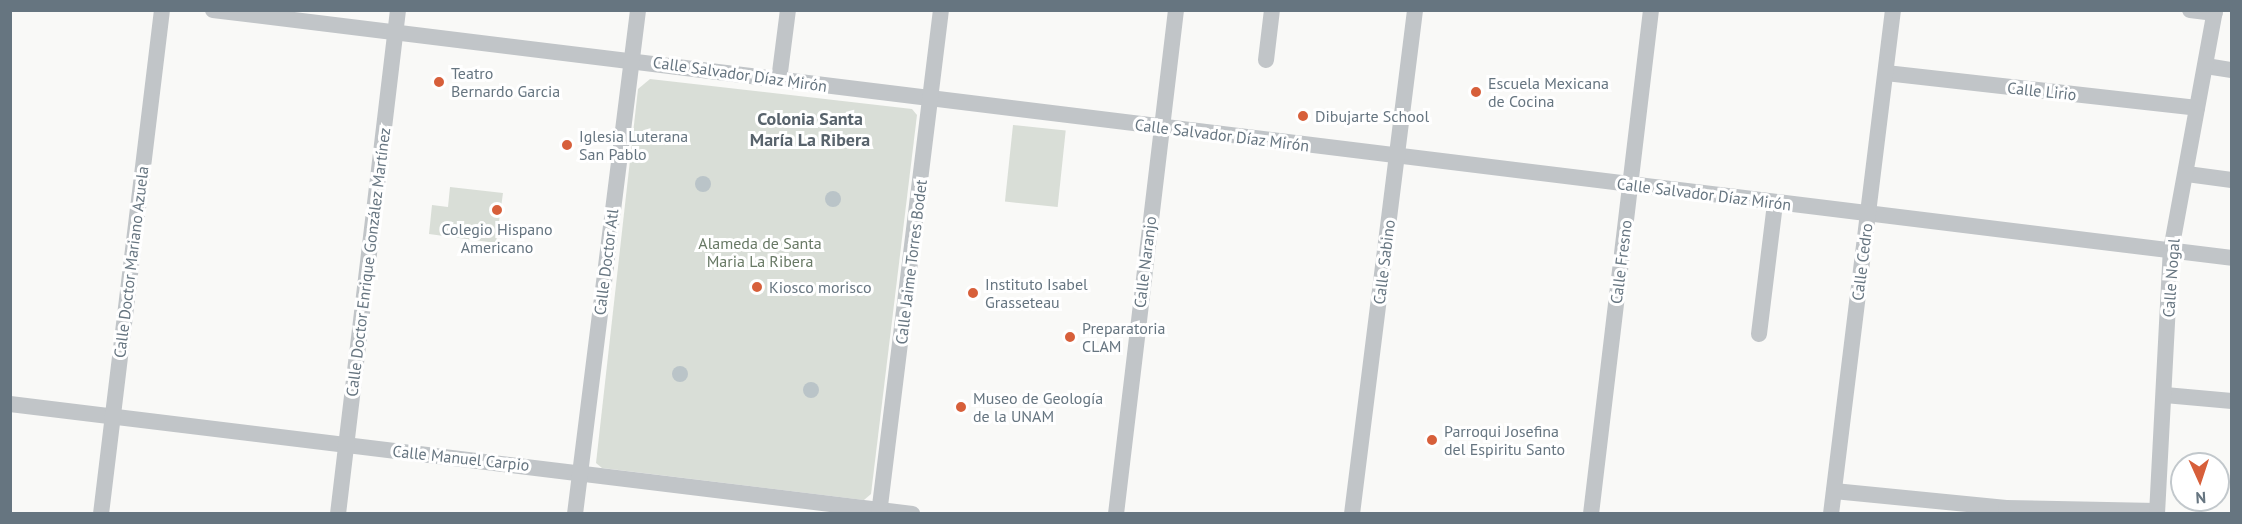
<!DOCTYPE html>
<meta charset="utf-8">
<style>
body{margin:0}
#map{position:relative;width:2242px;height:524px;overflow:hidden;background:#f9f9f7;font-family:"PT Sans",sans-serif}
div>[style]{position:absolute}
.green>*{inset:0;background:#d9ded7;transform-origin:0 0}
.water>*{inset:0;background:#bac4c8}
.round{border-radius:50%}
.minor>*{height:16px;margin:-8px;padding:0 8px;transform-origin:8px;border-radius:8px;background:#c1c5c8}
.dots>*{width:16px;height:16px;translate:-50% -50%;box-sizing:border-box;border:3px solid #fff;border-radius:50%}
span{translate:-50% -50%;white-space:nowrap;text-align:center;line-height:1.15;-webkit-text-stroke:6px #fff;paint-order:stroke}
.poi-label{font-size:16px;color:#667580}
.left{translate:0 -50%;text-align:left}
.street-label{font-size:16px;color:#667580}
.park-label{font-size:16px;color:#687965}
.neighbourhood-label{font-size:18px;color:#58636c;font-weight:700}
.frame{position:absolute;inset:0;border:12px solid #667580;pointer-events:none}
.north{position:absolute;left:2170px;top:452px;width:60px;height:60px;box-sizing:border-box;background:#fff;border:2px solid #c2c8cc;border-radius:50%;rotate:177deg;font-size:16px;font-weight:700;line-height:24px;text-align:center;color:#667580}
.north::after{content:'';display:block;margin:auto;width:21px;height:27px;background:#d75f3a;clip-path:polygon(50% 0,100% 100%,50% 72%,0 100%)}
</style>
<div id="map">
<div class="green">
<div style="clip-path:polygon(650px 79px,912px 109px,917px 115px,871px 494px,864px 500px,602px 468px,596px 463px,638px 89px)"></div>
<div style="left:1013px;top:125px;width:53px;height:77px;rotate:6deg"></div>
<div style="clip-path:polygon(450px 187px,503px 193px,496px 243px,429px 234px,432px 205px,448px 207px)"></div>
</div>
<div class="water">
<div class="round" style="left:695px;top:176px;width:16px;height:16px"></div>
<div class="round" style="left:825px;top:191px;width:16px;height:16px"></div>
<div class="round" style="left:672px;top:366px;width:16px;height:16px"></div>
<div class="round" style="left:803px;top:382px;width:16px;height:16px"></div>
</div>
<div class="minor">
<div style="left:213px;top:10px;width:2034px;rotate:7deg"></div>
<div style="left:2190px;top:10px;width:25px;rotate:7deg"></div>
<div style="left:1266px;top:60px;width:50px;rotate:-83.2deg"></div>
<div style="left:2206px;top:66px;width:26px;rotate:9deg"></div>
<div style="left:1886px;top:73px;width:313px;rotate:6.4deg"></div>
<div style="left:779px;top:80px;width:71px;rotate:-82.7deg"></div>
<div style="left:2187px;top:174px;width:45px;rotate:7.6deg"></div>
<div style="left:1759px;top:334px;width:132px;rotate:-83deg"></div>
<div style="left:2165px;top:395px;width:67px;rotate:5.1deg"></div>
<div style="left:10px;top:404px;width:909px;rotate:6.95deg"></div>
<div style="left:1834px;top:491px;width:173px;rotate:5.6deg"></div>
<div style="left:2006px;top:508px;width:151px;rotate:1.1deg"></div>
<div style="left:101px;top:514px;width:508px;rotate:-83.1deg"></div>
<div style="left:338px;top:514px;width:508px;rotate:-83.21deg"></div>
<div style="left:575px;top:514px;width:508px;rotate:-82.87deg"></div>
<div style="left:879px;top:514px;width:508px;rotate:-82.99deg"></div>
<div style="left:1116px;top:514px;width:508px;rotate:-83.21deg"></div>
<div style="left:1352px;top:514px;width:508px;rotate:-82.87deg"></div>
<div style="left:1591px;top:514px;width:508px;rotate:-83.21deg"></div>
<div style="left:1831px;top:514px;width:508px;rotate:-82.99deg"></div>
<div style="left:2157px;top:514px;width:264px;rotate:-87deg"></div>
<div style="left:2171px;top:250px;width:244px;rotate:-79.6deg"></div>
</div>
<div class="dots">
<div style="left:439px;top:82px;background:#d75f3a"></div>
<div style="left:1476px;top:92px;background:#d75f3a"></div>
<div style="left:1303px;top:116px;background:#d75f3a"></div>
<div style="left:567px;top:145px;background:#d75f3a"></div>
<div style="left:497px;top:210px;background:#d75f3a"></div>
<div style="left:757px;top:287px;background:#d75f3a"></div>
<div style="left:973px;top:293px;background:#d75f3a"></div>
<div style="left:1070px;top:337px;background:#d75f3a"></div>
<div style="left:961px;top:407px;background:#d75f3a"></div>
<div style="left:1432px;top:440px;background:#d75f3a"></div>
</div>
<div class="poi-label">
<span class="left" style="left:451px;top:82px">Teatro<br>Bernardo Garcia</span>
<span class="left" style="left:1488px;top:92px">Escuela Mexicana<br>de Cocina</span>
<span class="left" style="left:1315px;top:116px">Dibujarte School</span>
<span class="left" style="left:579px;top:145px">Iglesia Luterana<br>San Pablo</span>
<span style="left:497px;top:238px">Colegio Hispano<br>Americano</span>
<span class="left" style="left:985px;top:293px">Instituto Isabel<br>Grasseteau</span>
<span class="left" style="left:769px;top:287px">Kiosco morisco</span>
<span class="left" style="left:1082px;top:337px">Preparatoria<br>CLAM</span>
<span class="left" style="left:973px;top:407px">Museo de Geología<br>de la UNAM</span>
<span class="left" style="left:1444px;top:440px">Parroqui Josefina<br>del Espiritu Santo</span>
</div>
<div class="street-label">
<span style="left:740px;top:74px;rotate:8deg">Calle Salvador Díaz Mirón</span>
<span style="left:2042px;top:91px;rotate:6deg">Calle Lirio</span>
<span style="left:1222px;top:135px;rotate:7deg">Calle Salvador Díaz Mirón</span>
<span style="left:1704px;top:194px;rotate:7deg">Calle Salvador Díaz Mirón</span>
<span style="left:131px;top:262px;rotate:-83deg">Calle Doctor Mariano Azuela</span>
<span style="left:368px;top:262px;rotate:-83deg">Calle Doctor Enrique González Martínez</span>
<span style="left:606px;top:262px;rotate:-83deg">Calle Doctor Atl</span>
<span style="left:911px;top:262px;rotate:-83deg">Calle Jaime Torres Bodet</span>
<span style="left:1145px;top:262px;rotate:-83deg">Calle Naranjo</span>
<span style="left:1384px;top:262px;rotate:-83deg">Calle Sabino</span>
<span style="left:1621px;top:262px;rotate:-83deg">Calle Fresno</span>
<span style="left:1862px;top:262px;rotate:-83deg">Calle Cedro</span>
<span style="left:2171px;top:278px;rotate:-86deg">Calle Nogal</span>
<span style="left:461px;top:458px;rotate:6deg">Calle Manuel Carpio</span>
</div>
<div class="park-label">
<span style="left:760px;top:252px">Alameda de Santa<br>Maria La Ribera</span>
</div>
<div class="neighbourhood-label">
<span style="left:810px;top:130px">Colonia Santa<br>María La Ribera</span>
</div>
<div class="frame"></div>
<div class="north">N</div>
</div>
